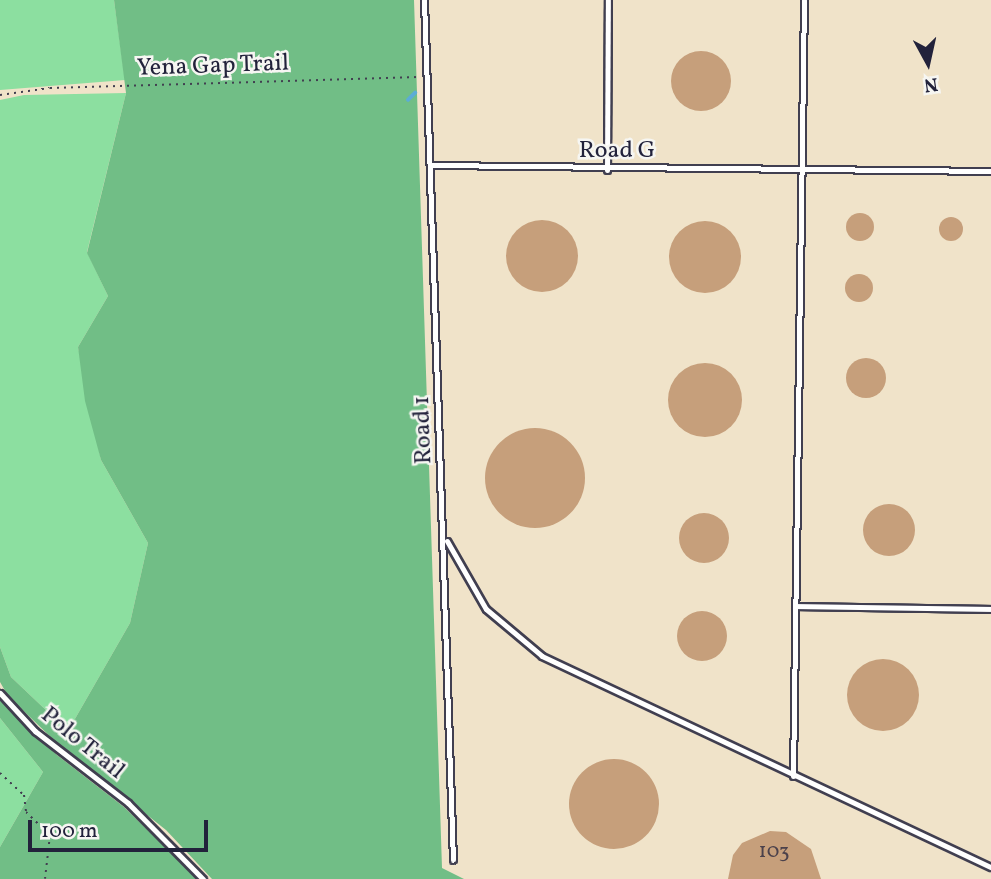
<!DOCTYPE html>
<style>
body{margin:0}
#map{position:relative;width:991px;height:879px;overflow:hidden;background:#f0e3c9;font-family:Vollkorn,serif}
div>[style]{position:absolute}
.green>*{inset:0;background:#8cdfa0}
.forest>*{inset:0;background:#71be86}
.stream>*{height:3.5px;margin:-1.75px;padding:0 1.75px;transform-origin:1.75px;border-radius:1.75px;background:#5cacd6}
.building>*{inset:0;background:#c69f7b}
.round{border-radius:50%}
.path>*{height:2px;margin-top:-1px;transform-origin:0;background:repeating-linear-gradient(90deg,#413f50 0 2px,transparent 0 7px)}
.roads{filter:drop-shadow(2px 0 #413f50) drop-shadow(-2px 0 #413f50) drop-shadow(0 2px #413f50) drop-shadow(0 -2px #413f50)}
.service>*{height:5px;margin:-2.5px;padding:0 2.5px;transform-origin:2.5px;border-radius:2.5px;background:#fff}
span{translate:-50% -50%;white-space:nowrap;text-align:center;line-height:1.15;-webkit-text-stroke:5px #f6f6f2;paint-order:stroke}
.number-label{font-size:21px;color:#4b414b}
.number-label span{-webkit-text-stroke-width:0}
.street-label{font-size:24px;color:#22223b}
.north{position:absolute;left:893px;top:28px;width:70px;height:70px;-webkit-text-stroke:5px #f6f6f2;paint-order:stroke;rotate:172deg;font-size:19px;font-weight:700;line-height:28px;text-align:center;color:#22223b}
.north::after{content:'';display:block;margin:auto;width:24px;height:32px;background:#22223b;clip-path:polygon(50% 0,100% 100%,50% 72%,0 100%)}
.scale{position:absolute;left:28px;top:820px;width:180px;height:32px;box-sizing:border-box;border:4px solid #22223b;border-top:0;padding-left:9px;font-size:21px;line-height:24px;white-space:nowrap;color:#22223b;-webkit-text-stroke:5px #f6f6f2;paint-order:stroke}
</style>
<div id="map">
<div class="green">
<div style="clip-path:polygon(0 0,114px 0,125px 80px,0 90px)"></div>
<div style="clip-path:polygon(126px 93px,87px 252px,108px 296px,78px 347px,101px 460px,148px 543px,130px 623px,68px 731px,11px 677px,0 647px,0 100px,24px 95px)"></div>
<div style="clip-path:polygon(0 718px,43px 772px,0 847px)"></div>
</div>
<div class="forest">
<div style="clip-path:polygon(114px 0,414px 0,442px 868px,464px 879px,212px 879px,166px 830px,59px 745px,8px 696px,0 682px,0 647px,11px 677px,68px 731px,130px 623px,148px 543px,101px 460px,85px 401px,78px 347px,108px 296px,87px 253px,126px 93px)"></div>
<div style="clip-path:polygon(0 699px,57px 755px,124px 807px,198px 879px,0 879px,0 847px,43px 772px,0 718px)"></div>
</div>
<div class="stream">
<div style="left:408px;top:100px;width:10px;rotate:-45deg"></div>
</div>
<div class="building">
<div class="round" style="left:671px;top:51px;width:60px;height:60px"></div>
<div class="round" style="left:846px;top:213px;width:28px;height:28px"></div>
<div class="round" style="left:939px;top:217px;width:24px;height:24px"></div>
<div class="round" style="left:506px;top:220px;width:72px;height:72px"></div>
<div class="round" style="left:669px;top:221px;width:72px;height:72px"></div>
<div class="round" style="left:845px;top:274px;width:28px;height:28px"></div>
<div class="round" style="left:846px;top:358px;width:40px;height:40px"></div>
<div class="round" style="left:668px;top:363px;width:74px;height:74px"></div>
<div class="round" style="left:485px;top:428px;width:100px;height:100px"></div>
<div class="round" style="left:863px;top:504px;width:52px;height:52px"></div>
<div class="round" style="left:679px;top:513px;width:50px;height:50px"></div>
<div class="round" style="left:677px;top:611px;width:50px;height:50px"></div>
<div class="round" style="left:847px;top:659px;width:72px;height:72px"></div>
<div class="round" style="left:569px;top:759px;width:90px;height:90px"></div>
<div style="clip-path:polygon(770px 831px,786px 832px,811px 849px,821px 879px,728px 879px,733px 855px,742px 843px)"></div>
</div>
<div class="path">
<div style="left:0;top:95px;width:50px;rotate:-8deg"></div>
<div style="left:50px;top:88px;width:368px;rotate:-1.7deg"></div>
<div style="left:0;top:773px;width:33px;rotate:43deg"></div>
<div style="left:24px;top:795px;width:17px;rotate:83deg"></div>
<div style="left:26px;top:812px;width:33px;rotate:44deg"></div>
<div style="left:50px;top:835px;width:44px;rotate:96.5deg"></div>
</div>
<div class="roads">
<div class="service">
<div style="left:424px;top:0;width:860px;rotate:88.07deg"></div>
<div style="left:431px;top:165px;width:560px;rotate:0.61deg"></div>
<div style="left:607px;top:170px;width:170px;rotate:-89.7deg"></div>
<div style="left:447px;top:541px;width:78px;rotate:60.2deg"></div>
<div style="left:486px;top:609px;width:73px;rotate:40deg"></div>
<div style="left:542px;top:656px;width:496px;rotate:25.2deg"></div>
<div style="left:795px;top:606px;width:196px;rotate:0.9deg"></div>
<div style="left:0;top:693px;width:52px;rotate:47.4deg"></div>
<div style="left:35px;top:731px;width:118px;rotate:37.7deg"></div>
<div style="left:128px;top:803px;width:107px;rotate:45.4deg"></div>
<div style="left:793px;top:776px;width:776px;rotate:-89.19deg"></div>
</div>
</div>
<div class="number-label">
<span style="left:774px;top:852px">103</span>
</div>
<div class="street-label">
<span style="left:213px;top:67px;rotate:-2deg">Yena Gap Trail</span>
<span style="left:617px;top:152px">Road G</span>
<span style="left:424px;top:430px;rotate:-92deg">Road 1</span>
<span style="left:82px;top:744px;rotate:39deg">Polo Trail</span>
</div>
<div class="north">N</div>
<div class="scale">100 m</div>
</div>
